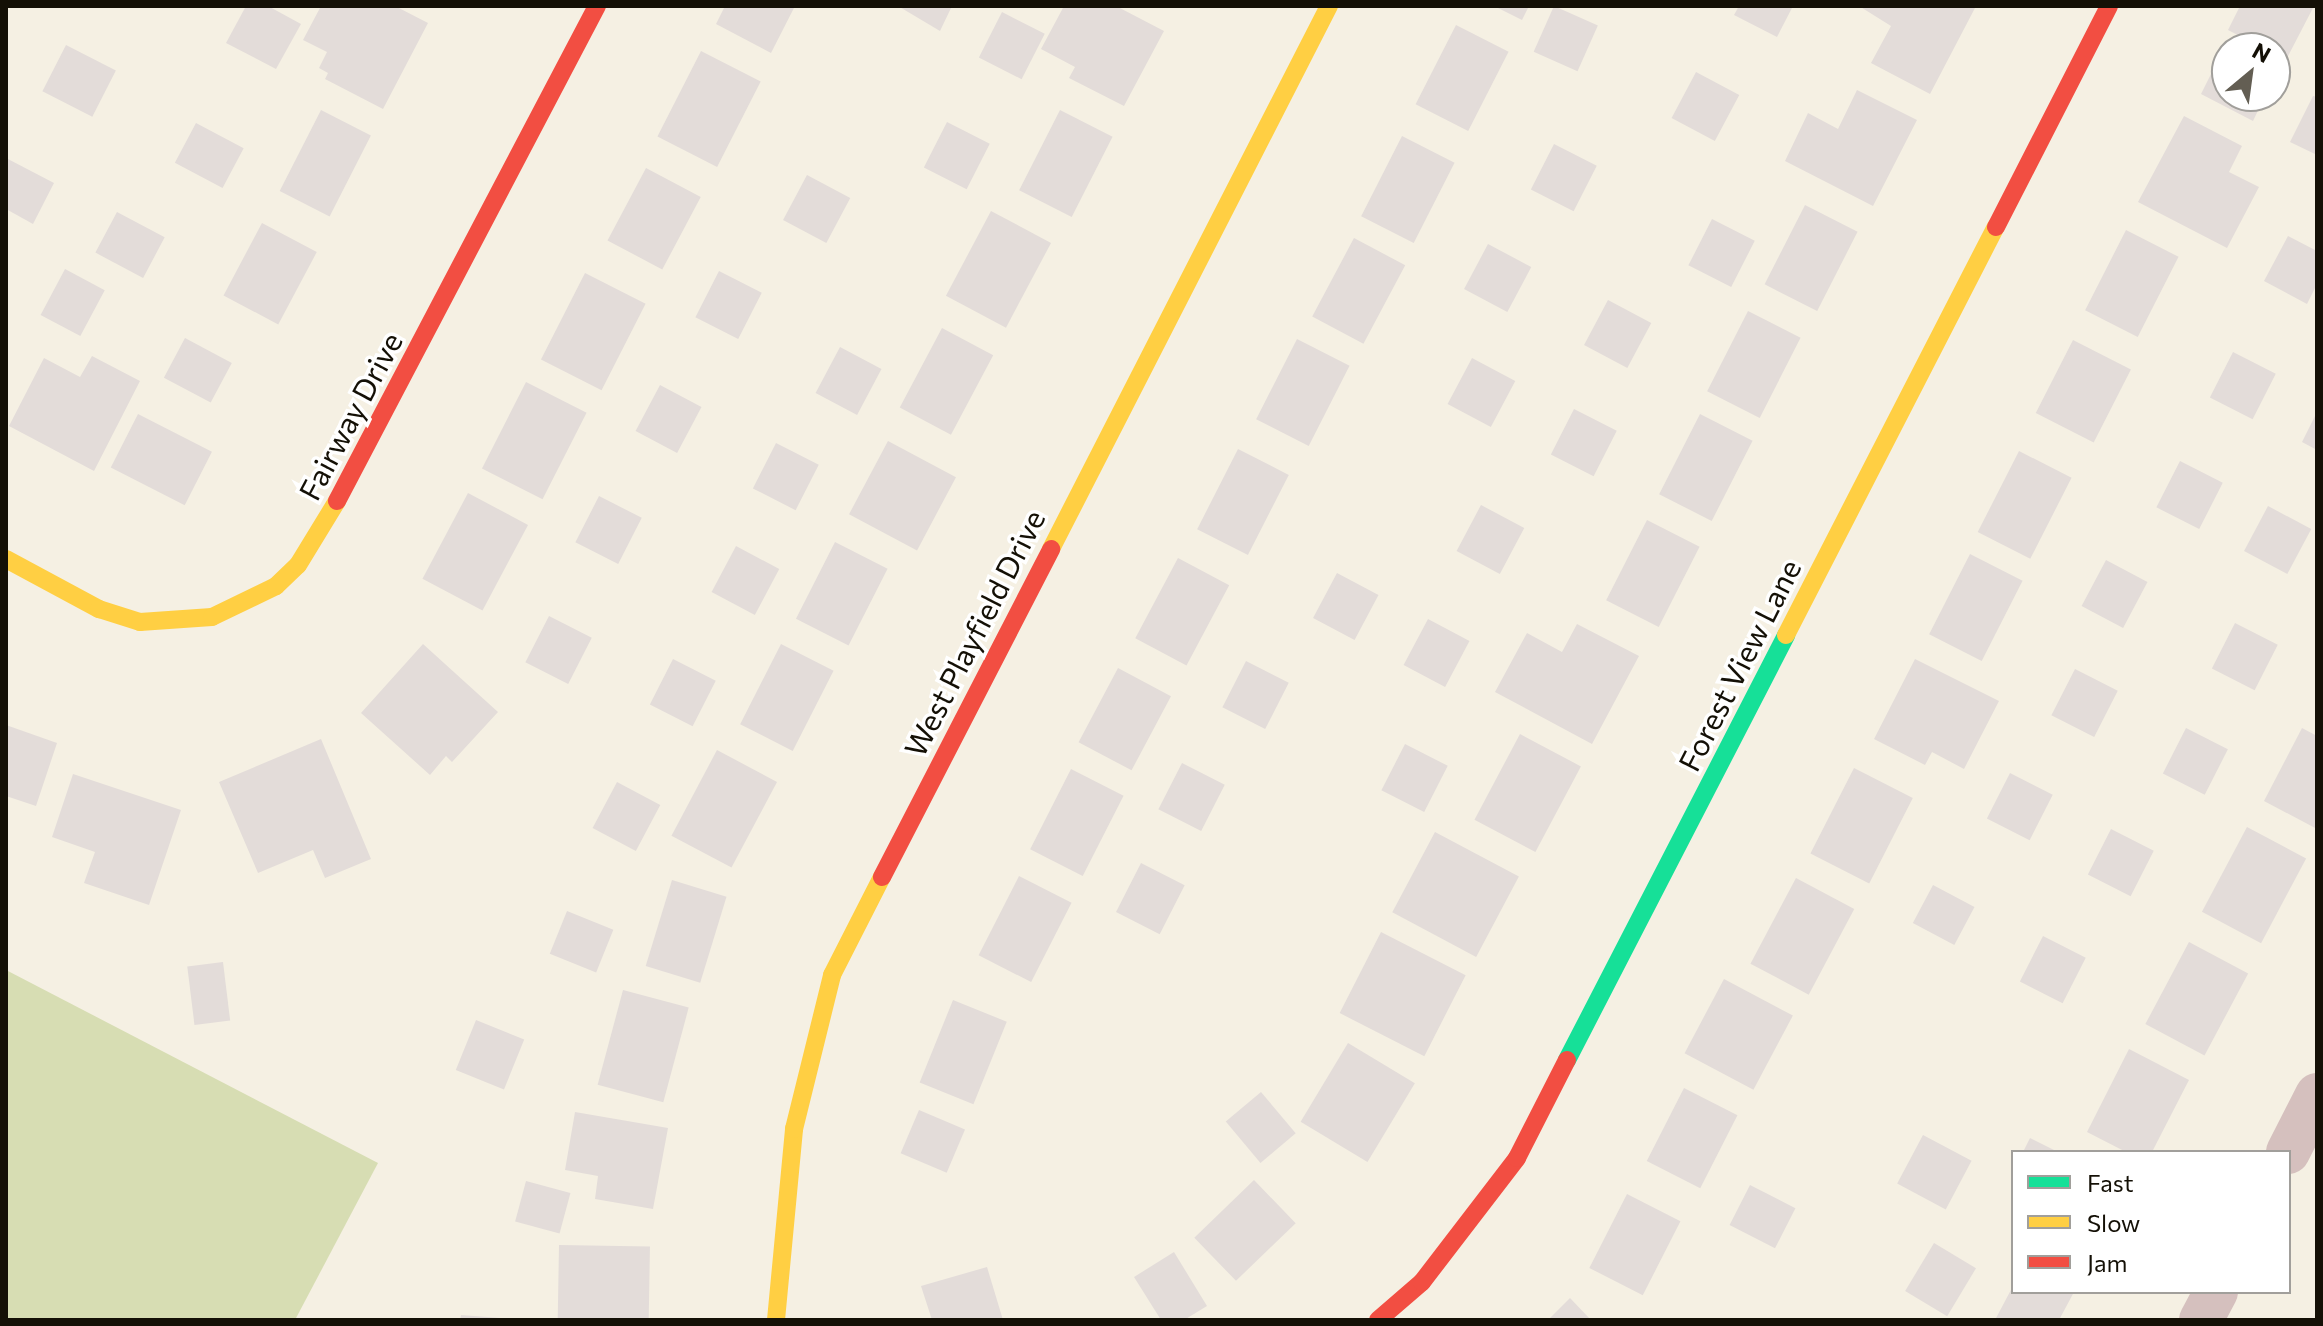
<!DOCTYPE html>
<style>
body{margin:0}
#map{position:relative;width:2323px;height:1326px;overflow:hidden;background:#f5f0e3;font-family:Commissioner,sans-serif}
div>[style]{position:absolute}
.green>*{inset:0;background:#d7ddb3}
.building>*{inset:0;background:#e3dcd9;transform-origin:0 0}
.street>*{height:44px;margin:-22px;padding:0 22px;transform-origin:22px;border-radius:22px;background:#d5c0be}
.fast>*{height:18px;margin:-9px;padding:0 9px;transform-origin:9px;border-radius:9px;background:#16e098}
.slow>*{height:18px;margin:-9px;padding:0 9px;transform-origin:9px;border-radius:9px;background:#ffcf43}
.jam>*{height:18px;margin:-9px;padding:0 9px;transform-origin:9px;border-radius:9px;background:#f24e42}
span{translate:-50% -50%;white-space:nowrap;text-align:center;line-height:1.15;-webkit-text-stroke:7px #fff;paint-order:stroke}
.street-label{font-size:30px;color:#141006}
.frame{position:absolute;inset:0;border:8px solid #141006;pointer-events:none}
.legend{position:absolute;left:2011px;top:1150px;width:280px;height:144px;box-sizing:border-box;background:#fff;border:2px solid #a19f9b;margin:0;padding:10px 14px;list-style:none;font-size:24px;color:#141006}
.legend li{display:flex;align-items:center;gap:16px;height:40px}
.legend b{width:40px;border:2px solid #a19f9b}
.north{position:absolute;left:2211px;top:32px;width:80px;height:80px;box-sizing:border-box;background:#fff;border:2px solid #a19f9b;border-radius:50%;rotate:29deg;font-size:22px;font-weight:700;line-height:32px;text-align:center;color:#141006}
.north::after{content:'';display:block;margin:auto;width:28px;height:36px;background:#635e53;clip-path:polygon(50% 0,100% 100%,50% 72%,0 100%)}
</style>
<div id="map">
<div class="green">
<div style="clip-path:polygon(6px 970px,378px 1163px,295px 1320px,6px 1320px)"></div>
</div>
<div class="building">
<div style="clip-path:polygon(246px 6px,268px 6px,301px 24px,276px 69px,226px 43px)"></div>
<div style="clip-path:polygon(321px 6px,395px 6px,428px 23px,383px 109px,325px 79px,328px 73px,319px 68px,327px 52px,303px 40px)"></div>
<div style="clip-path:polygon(725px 6px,795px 6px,771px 53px,716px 24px)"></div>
<div style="clip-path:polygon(898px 6px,952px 6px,940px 31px)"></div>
<div style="clip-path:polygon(1064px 6px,1116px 6px,1164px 31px,1124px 106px,1069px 78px,1075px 67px,1041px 49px)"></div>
<div style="clip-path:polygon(1494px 6px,1529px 6px,1522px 20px)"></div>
<div style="left:1554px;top:6px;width:48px;height:50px;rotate:24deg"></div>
<div style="clip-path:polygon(1739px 6px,1793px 6px,1777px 37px,1734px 15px)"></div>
<div style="clip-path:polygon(1859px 6px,1970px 6px,1975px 8px,1930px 94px,1871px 63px,1891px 26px)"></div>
<div style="clip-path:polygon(2240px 6px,2314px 6px,2286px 60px,2275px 54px,2275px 48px,2263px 48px,2228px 30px)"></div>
<div style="left:1002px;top:12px;width:48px;height:51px;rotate:27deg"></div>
<div style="left:1456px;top:25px;width:59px;height:89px;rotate:27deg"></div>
<div style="left:66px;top:45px;width:56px;height:52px;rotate:27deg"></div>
<div style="left:701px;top:51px;width:67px;height:96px;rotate:27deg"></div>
<div style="clip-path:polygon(2222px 52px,2227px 55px,2227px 96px,2265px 96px,2253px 121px,2201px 94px)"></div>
<div style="left:1696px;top:72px;width:49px;height:52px;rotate:28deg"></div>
<div style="clip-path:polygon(1857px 90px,1917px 120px,1873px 206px,1785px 161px,1808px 113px,1838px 129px)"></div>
<div style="clip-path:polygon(2313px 96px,2317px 97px,2317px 155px,2290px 142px)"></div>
<div style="left:321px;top:110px;width:56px;height:91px;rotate:27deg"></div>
<div style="left:1060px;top:110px;width:59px;height:90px;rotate:27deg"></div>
<div style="clip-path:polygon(2184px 116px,2242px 146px,2229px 172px,2259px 187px,2227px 248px,2138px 202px)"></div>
<div style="left:947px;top:122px;width:48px;height:51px;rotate:27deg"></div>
<div style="left:196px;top:123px;width:54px;height:45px;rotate:28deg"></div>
<div style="left:1402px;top:136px;width:59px;height:90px;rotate:27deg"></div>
<div style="left:1554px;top:144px;width:48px;height:51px;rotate:27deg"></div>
<div style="clip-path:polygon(6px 158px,54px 183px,33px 224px,6px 209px)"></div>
<div style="left:646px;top:168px;width:62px;height:82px;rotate:28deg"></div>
<div style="left:807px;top:175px;width:49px;height:51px;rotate:28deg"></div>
<div style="left:1805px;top:205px;width:59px;height:89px;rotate:27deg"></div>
<div style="left:991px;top:211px;width:68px;height:96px;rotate:28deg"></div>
<div style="left:117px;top:212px;width:54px;height:46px;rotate:28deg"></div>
<div style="left:1712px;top:219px;width:48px;height:52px;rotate:27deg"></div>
<div style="left:262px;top:223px;width:62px;height:82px;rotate:28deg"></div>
<div style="left:2126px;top:230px;width:59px;height:90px;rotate:27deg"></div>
<div style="clip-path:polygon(2288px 236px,2317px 251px,2317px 284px,2307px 304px,2264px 281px)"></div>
<div style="left:1354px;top:238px;width:58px;height:89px;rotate:28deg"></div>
<div style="left:1488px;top:244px;width:49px;height:51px;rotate:28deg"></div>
<div style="left:65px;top:269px;width:45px;height:52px;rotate:28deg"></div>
<div style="left:719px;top:271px;width:48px;height:52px;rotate:27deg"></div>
<div style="left:585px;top:273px;width:68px;height:97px;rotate:27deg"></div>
<div style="left:1608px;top:300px;width:49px;height:51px;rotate:28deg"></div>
<div style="left:1748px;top:311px;width:59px;height:90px;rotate:27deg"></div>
<div style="left:942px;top:328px;width:58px;height:90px;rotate:28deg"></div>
<div style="left:185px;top:338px;width:53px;height:45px;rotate:28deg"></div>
<div style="left:1297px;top:339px;width:59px;height:90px;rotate:27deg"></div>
<div style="left:2073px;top:340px;width:65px;height:82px;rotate:27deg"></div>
<div style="left:840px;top:347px;width:47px;height:52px;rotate:28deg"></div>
<div style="left:2233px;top:352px;width:48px;height:51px;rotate:27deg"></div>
<div style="clip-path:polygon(92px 356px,140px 381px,94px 471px,9px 426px,44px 358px,80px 377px)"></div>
<div style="left:1472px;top:358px;width:49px;height:52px;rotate:28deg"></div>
<div style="left:526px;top:382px;width:68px;height:97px;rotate:27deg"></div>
<div style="left:660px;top:385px;width:47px;height:52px;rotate:28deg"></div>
<div style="left:1574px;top:409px;width:48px;height:51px;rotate:27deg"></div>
<div style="clip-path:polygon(2317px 412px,2317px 450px,2302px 442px)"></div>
<div style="left:138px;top:414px;width:83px;height:60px;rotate:27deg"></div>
<div style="left:1700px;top:414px;width:59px;height:90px;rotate:27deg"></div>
<div style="left:888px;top:441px;width:77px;height:83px;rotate:28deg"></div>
<div style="left:776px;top:443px;width:48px;height:51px;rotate:27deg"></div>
<div style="left:1238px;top:449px;width:57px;height:90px;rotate:27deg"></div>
<div style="left:2019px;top:451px;width:59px;height:91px;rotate:27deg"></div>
<div style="left:2180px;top:461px;width:48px;height:52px;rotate:27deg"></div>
<div style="left:468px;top:493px;width:68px;height:97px;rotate:28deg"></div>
<div style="left:599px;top:496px;width:48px;height:52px;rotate:27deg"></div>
<div style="left:1481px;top:505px;width:49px;height:52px;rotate:28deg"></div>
<div style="left:2268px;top:506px;width:49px;height:51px;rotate:28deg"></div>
<div style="left:1647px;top:520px;width:59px;height:90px;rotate:27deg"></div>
<div style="left:835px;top:542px;width:59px;height:86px;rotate:27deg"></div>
<div style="left:736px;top:546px;width:49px;height:52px;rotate:28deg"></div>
<div style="left:1970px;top:554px;width:59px;height:90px;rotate:27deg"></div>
<div style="left:1178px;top:558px;width:58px;height:91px;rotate:28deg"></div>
<div style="left:2106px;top:560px;width:47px;height:52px;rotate:28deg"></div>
<div style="left:1337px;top:573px;width:47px;height:51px;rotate:28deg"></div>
<div style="left:549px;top:616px;width:48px;height:52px;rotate:27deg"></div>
<div style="left:1428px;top:619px;width:47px;height:52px;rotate:28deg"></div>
<div style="left:2235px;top:623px;width:48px;height:51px;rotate:27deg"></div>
<div style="clip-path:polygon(1577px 624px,1639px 656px,1592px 744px,1495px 692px,1527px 633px,1562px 652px)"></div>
<div style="clip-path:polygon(423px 644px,498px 712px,452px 762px,446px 756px,430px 775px,361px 713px)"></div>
<div style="left:781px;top:644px;width:59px;height:90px;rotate:27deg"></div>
<div style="left:673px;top:659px;width:48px;height:51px;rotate:27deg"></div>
<div style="clip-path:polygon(1915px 659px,1999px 701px,1964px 769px,1932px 752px,1925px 765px,1874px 739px)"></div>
<div style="left:1246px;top:661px;width:48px;height:52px;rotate:27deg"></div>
<div style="left:1118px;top:668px;width:60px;height:84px;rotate:28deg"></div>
<div style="left:2075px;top:669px;width:48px;height:52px;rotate:27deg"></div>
<div style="clip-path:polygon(6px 725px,57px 743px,36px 806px,6px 796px)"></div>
<div style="left:2186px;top:728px;width:47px;height:51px;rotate:27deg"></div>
<div style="clip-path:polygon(2302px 728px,2317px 736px,2317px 829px,2264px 801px)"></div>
<div style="left:1520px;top:734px;width:69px;height:97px;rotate:28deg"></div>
<div style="clip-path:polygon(321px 739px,371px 859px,325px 878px,313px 850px,258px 873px,219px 782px)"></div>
<div style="left:1405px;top:744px;width:48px;height:52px;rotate:27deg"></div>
<div style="left:717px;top:750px;width:68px;height:97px;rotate:28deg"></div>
<div style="left:1182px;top:763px;width:48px;height:52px;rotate:27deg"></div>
<div style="left:1854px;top:768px;width:66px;height:96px;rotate:27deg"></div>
<div style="left:1071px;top:769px;width:59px;height:90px;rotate:27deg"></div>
<div style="left:2010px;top:773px;width:48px;height:51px;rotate:27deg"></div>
<div style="clip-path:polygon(73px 774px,181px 810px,149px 905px,84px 883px,95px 852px,52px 837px)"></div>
<div style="left:617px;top:782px;width:49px;height:52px;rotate:28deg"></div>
<div style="left:2247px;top:827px;width:67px;height:96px;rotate:28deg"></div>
<div style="left:2111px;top:829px;width:48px;height:51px;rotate:27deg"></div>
<div style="left:1435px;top:832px;width:95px;height:91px;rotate:28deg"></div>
<div style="left:1141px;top:863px;width:49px;height:55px;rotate:27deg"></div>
<div style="left:1019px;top:876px;width:59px;height:89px;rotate:27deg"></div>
<div style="left:1796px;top:878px;width:66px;height:97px;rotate:28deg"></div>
<div style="left:672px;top:880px;width:57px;height:90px;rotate:17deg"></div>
<div style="left:1933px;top:885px;width:47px;height:43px;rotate:28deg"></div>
<div style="left:567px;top:911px;width:50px;height:46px;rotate:22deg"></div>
<div style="left:1381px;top:932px;width:95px;height:91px;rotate:27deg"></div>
<div style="left:2043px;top:936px;width:48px;height:51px;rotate:27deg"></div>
<div style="left:2189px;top:942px;width:67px;height:93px;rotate:28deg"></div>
<div style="left:223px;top:962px;width:59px;height:36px;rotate:83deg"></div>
<div style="left:1724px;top:979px;width:78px;height:84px;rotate:28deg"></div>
<div style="left:623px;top:990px;width:68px;height:98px;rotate:15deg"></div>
<div style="left:953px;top:1000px;width:58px;height:89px;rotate:22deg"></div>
<div style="left:476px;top:1020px;width:52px;height:54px;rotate:22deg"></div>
<div style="left:1348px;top:1043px;width:78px;height:92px;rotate:31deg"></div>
<div style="clip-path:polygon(2129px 1049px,2189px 1080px,2152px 1152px,2126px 1152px,2087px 1132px)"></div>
<div style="left:1684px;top:1088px;width:60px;height:82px;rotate:27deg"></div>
<div style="left:1261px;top:1092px;width:54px;height:46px;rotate:50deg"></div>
<div style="left:919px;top:1110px;width:50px;height:47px;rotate:23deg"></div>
<div style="clip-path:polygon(575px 1112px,668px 1128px,653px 1209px,595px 1199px,598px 1176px,565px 1170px)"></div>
<div style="left:1923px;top:1135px;width:55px;height:55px;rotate:28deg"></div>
<div style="clip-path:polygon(2030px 1138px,2058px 1152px,2023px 1152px)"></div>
<div style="left:1254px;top:1180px;width:60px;height:83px;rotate:46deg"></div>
<div style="left:526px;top:1181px;width:46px;height:42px;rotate:15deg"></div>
<div style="left:1750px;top:1185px;width:51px;height:45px;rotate:27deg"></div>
<div style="left:1627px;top:1194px;width:60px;height:83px;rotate:27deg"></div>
<div style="left:1934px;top:1243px;width:49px;height:56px;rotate:31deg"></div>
<div style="left:559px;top:1245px;width:91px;height:75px;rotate:1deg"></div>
<div style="clip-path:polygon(1174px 1252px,1207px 1306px,1184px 1320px,1161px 1320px,1134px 1277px)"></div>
<div style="clip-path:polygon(987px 1267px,1003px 1320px,932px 1320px,921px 1286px)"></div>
<div style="clip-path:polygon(2013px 1286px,2013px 1292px,2074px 1292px,2059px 1320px,1995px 1320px)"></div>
<div style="clip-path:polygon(1570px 1298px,1591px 1320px,1548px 1320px)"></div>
<div style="clip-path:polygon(461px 1315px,500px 1318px,500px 1320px,460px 1320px)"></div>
</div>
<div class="street">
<div style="left:2288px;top:1152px;width:64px;rotate:-63deg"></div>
<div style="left:2201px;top:1320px;width:32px;rotate:-62deg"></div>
</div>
<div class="fast">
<div style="left:1567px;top:1060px;width:478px;rotate:-62.7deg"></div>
</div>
<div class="slow">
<div style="left:1051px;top:549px;width:610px;rotate:-62.89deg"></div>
<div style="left:6px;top:559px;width:106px;rotate:28.3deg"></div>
<div style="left:99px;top:609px;width:43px;rotate:17.6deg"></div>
<div style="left:140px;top:622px;width:72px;rotate:-4deg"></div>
<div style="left:212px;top:617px;width:71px;rotate:-25.8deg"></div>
<div style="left:276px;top:586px;width:30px;rotate:-44deg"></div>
<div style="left:298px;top:565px;width:75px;rotate:-58.6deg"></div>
<div style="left:1786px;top:635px;width:459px;rotate:-62.8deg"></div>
<div style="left:776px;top:1320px;width:192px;rotate:-84.6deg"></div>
<div style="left:794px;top:1129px;width:159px;rotate:-76.1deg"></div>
<div style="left:832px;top:975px;width:110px;rotate:-63deg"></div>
</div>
<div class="jam">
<div style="left:1996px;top:227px;width:248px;rotate:-62.9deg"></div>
<div style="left:337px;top:501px;width:559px;rotate:-62.29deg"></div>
<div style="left:882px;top:877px;width:369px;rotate:-62.7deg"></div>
<div style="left:1378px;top:1320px;width:58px;rotate:-40.8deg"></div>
<div style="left:1422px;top:1282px;width:156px;rotate:-52.5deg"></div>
<div style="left:1517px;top:1158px;width:110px;rotate:-63deg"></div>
</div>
<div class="street-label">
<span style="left:350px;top:416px;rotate:-62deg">Fairway Drive</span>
<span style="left:974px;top:633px;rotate:-63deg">West Playfield Drive</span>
<span style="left:1739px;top:665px;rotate:-63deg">Forest View Lane</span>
</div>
<div class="frame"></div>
<ul class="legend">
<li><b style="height:10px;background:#16e098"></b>Fast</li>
<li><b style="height:10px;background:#ffcf43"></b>Slow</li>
<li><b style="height:10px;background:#f24e42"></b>Jam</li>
</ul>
<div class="north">N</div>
</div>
